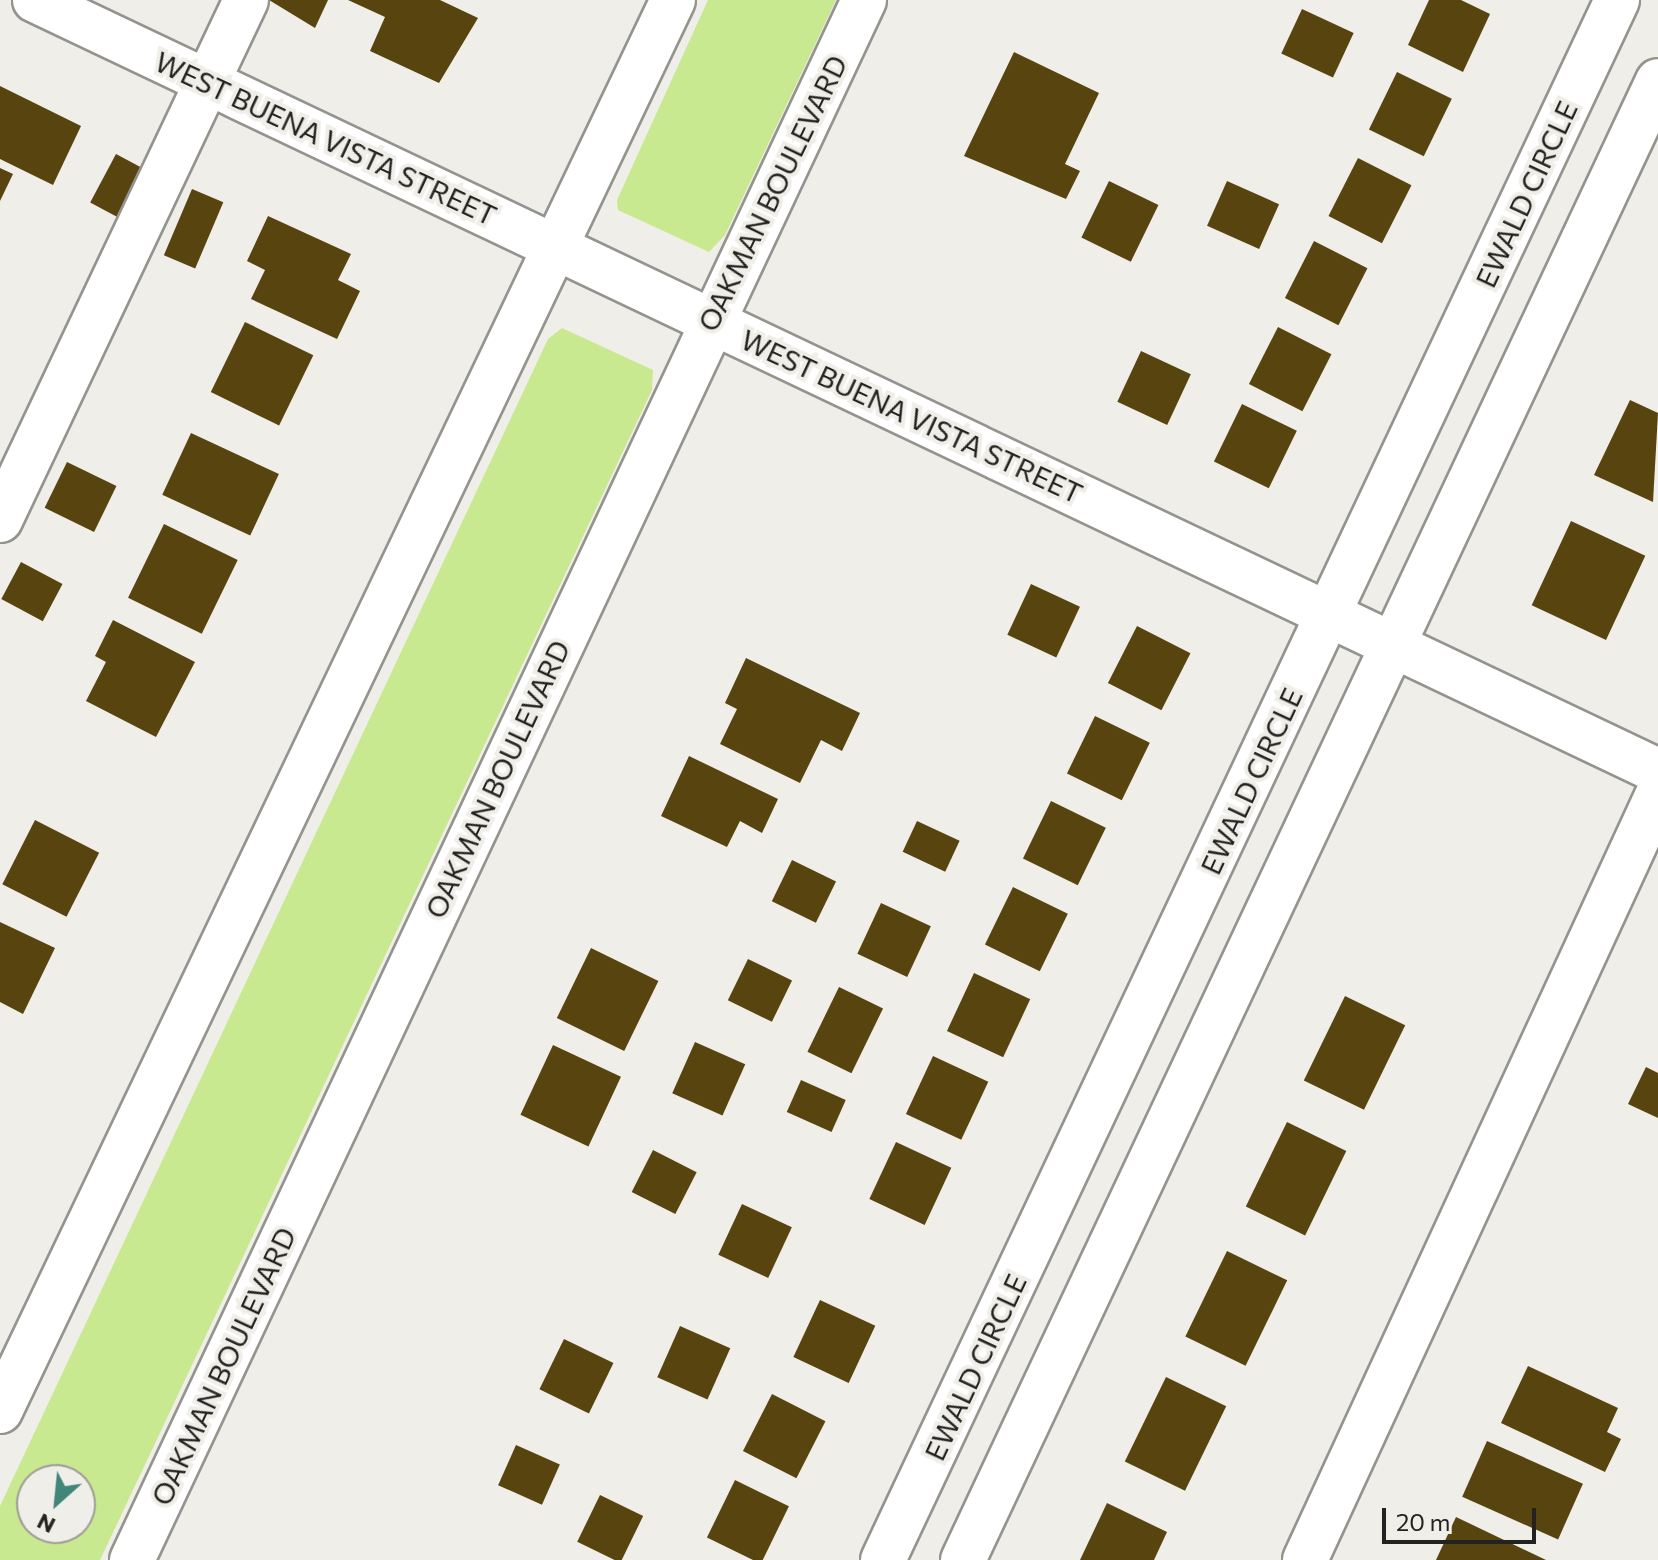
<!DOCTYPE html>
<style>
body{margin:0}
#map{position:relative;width:1658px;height:1560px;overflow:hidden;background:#f0eee8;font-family:Commissioner,sans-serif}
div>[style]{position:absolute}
.green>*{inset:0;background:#c8e98f}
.building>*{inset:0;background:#58440f;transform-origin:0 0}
.roads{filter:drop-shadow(2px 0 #95938e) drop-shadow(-2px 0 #95938e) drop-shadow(0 2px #95938e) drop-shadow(0 -2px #95938e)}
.minor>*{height:44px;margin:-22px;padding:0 22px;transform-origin:22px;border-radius:22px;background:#fff}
span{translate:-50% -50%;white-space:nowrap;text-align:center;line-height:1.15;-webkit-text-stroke:8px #f0eee8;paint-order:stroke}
.street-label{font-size:28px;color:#232220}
.north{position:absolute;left:16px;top:1464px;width:80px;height:80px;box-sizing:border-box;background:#f0eee8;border:2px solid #9e9c98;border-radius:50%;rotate:207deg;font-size:22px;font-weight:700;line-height:32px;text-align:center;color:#232220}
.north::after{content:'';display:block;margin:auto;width:28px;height:36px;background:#41857b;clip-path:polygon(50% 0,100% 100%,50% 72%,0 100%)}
.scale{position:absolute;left:1382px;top:1508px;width:154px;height:36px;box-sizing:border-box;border:4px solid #232220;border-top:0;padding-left:10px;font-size:24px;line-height:28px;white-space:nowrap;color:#232220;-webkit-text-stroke:6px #f0eee8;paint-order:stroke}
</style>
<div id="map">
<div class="green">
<div style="clip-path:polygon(708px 0,836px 0,725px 235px,709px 252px,618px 210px,617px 200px)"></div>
<div style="clip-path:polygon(evenodd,562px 328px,653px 370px,652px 390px,100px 1560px,0 1560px,0 1506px,548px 339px,562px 328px,80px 1480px,80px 1528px,32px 1528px,32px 1480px,80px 1480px)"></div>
</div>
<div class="building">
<div style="clip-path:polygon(269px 0,328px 0,315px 28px)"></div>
<div style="clip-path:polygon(348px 0,440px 0,478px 18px,439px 83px,370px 51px,385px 17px)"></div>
<div style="clip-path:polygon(1429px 0,1461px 0,1490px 14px,1463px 72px,1408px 45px)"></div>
<div style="left:1302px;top:9px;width:57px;height:49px;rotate:25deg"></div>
<div style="clip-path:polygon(1014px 52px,1099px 93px,1065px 164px,1080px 171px,1066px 199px,964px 156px)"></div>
<div style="left:1397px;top:72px;width:61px;height:64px;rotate:26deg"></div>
<div style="clip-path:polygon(0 86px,81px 126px,53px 185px,0 159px)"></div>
<div style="left:116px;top:154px;width:44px;height:55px;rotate:28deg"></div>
<div style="left:1358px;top:158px;width:60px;height:65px;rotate:27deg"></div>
<div style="clip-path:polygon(0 168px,13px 174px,0 201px)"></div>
<div style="left:1109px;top:181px;width:55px;height:63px;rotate:26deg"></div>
<div style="left:1227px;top:181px;width:57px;height:49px;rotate:24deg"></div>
<div style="left:192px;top:189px;width:34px;height:72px;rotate:23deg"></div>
<div style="clip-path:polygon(268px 216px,351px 254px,338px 280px,360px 291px,337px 339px,251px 299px,265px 270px,247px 261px)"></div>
<div style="left:1314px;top:241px;width:60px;height:64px;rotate:27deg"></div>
<div style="left:245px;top:322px;width:76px;height:78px;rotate:26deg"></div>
<div style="left:1278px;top:327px;width:60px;height:64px;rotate:27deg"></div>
<div style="left:1141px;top:351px;width:55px;height:56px;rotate:25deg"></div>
<div style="clip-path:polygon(1630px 400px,1658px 413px,1653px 502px,1594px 475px)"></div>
<div style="left:1242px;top:404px;width:61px;height:64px;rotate:26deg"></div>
<div style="left:191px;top:433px;width:97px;height:68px;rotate:25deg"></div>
<div style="left:67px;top:462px;width:55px;height:51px;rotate:26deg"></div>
<div style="left:1571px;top:521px;width:82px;height:93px;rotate:25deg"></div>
<div style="left:164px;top:524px;width:82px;height:82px;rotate:26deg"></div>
<div style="left:21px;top:562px;width:47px;height:42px;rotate:28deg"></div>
<div style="left:1031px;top:584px;width:54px;height:56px;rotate:25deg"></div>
<div style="clip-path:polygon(113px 620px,195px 662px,156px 737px,86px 701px,106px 662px,95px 656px)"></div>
<div style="left:1137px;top:626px;width:60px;height:64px;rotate:27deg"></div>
<div style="clip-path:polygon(746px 658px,860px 713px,842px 751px,821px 740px,800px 783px,720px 744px,737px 709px,725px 703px)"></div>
<div style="left:1095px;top:716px;width:61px;height:64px;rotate:26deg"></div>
<div style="clip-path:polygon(689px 756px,778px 799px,762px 833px,740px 821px,727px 847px,661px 816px)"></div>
<div style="left:1051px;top:801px;width:61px;height:64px;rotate:26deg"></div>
<div style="left:35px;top:820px;width:72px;height:72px;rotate:27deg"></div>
<div style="left:917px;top:821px;width:47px;height:34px;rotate:25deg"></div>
<div style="left:792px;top:860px;width:49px;height:46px;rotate:26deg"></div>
<div style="left:1013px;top:887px;width:61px;height:64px;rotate:26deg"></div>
<div style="left:881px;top:903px;width:55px;height:56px;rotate:25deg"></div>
<div style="clip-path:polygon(0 922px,55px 948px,23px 1014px,0 1002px)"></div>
<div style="left:591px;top:948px;width:75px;height:78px;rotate:26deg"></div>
<div style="left:748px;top:959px;width:49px;height:46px;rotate:26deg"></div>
<div style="left:974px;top:973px;width:62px;height:64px;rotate:25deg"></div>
<div style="left:839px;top:987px;width:49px;height:72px;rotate:26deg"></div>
<div style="left:1345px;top:996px;width:67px;height:94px;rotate:26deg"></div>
<div style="left:695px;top:1042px;width:55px;height:56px;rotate:24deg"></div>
<div style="left:553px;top:1045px;width:75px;height:77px;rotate:25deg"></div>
<div style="left:933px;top:1056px;width:61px;height:64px;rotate:25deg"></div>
<div style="clip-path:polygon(1646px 1067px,1658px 1073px,1658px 1118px,1628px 1104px)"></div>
<div style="left:801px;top:1080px;width:49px;height:35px;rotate:24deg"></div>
<div style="left:1287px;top:1122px;width:66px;height:94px;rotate:26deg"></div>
<div style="left:896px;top:1142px;width:61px;height:63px;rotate:25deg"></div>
<div style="left:653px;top:1150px;width:49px;height:47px;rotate:27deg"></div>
<div style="left:742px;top:1204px;width:55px;height:56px;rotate:25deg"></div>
<div style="left:1227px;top:1251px;width:67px;height:95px;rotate:26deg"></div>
<div style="left:820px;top:1300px;width:61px;height:63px;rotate:25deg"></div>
<div style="left:680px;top:1326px;width:55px;height:56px;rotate:24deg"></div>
<div style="left:564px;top:1339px;width:55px;height:56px;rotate:26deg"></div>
<div style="clip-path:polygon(1528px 1366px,1618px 1408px,1607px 1432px,1621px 1439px,1605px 1472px,1501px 1423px)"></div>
<div style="left:1166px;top:1377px;width:67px;height:94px;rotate:26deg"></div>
<div style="left:772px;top:1394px;width:60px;height:64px;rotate:27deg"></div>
<div style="left:1487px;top:1441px;width:105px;height:61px;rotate:24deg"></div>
<div style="left:516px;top:1445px;width:48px;height:44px;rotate:24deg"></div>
<div style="left:735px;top:1480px;width:60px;height:64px;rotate:26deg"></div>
<div style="left:600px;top:1495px;width:48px;height:52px;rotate:26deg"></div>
<div style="clip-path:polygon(1107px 1503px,1167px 1532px,1154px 1560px,1080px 1560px)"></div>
<div style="clip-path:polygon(1456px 1517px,1546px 1560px,1436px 1560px)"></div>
</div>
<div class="roads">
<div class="minor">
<div style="left:35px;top:0;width:1797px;rotate:25.41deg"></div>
<div style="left:0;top:520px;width:575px;rotate:-64.68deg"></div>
<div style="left:0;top:1411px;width:1563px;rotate:-64.5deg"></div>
<div style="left:132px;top:1560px;width:1723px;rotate:-64.86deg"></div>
<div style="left:883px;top:1560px;width:1724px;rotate:-64.8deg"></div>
<div style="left:963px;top:1560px;width:1634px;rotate:-64.83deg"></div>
<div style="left:1305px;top:1560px;width:843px;rotate:-65.26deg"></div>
</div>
</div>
<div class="street-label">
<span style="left:326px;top:138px;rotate:25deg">WEST BUENA VISTA STREET</span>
<span style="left:772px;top:193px;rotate:-64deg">OAKMAN BOULEVARD</span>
<span style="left:1526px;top:194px;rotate:-65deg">EWALD CIRCLE</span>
<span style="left:912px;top:416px;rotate:25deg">WEST BUENA VISTA STREET</span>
<span style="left:497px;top:779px;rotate:-65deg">OAKMAN BOULEVARD</span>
<span style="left:1251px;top:781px;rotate:-65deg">EWALD CIRCLE</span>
<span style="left:223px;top:1366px;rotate:-65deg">OAKMAN BOULEVARD</span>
<span style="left:975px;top:1367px;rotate:-65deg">EWALD CIRCLE</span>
</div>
<div class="north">N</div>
<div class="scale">20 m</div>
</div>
